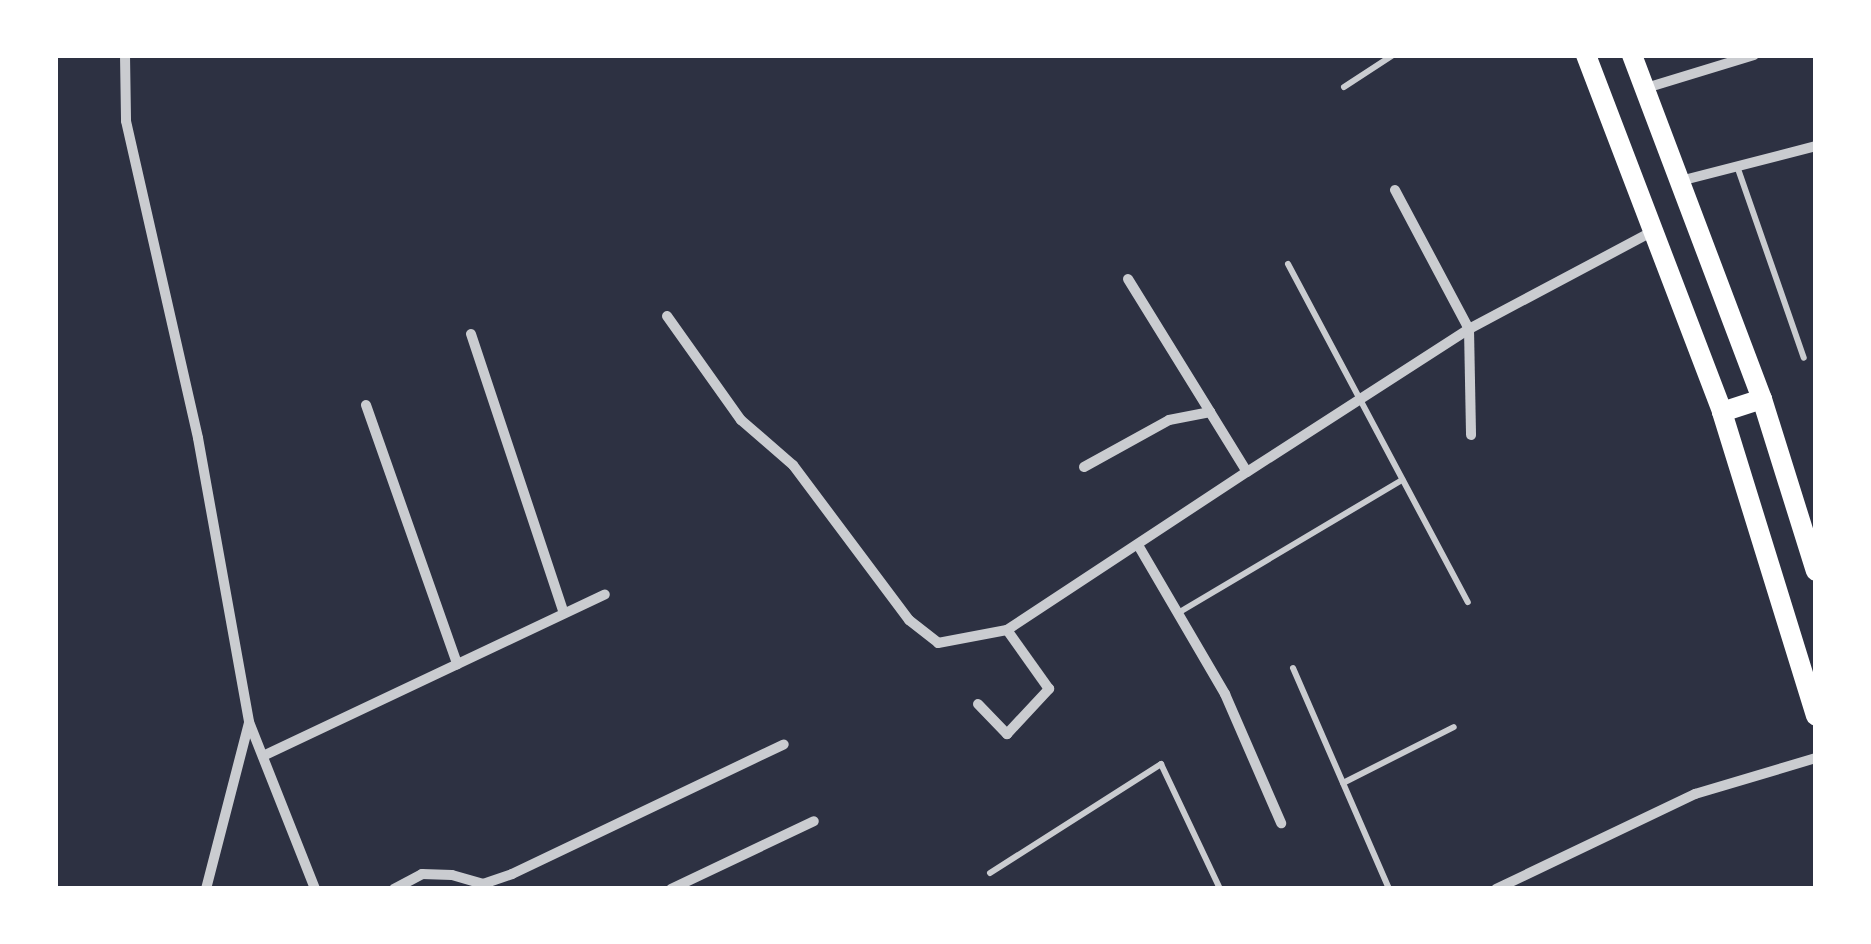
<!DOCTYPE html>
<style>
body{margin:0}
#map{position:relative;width:1871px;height:944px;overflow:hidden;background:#2d3142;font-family:"Archivo Narrow",sans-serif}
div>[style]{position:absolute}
.service>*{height:6px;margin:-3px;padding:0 3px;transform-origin:3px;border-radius:3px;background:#caccd0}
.minor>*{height:10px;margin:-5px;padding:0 5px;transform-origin:5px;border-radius:5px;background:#caccd0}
.secondary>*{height:20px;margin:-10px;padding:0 10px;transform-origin:10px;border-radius:10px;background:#fff}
span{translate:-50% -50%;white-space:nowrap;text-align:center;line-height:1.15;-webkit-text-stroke:8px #fff;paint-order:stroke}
.frame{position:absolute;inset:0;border:58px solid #fff;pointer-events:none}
</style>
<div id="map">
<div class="service">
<div style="left:1344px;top:87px;width:59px;rotate:-33.1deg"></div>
<div style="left:1737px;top:166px;width:203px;rotate:70.8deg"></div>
<div style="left:1288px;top:264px;width:383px;rotate:62deg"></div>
<div style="left:1178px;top:613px;width:261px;rotate:-30.7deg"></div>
<div style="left:1293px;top:668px;width:241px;rotate:66.5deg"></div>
<div style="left:1343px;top:783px;width:124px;rotate:-26.8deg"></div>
<div style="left:990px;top:873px;width:203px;rotate:-32.5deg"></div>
<div style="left:1161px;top:764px;width:138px;rotate:64.7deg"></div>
</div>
<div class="minor">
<div style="left:125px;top:55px;width:66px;rotate:89.1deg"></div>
<div style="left:126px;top:121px;width:325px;rotate:77.2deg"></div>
<div style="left:198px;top:438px;width:289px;rotate:79.8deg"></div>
<div style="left:249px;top:722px;width:180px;rotate:68.4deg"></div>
<div style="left:1646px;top:88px;width:113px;rotate:-17deg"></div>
<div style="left:1680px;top:181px;width:140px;rotate:-14.4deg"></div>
<div style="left:1395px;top:190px;width:157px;rotate:62deg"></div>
<div style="left:1469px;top:329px;width:106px;rotate:88.9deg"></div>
<div style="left:1128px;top:279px;width:156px;rotate:58.3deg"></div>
<div style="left:667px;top:316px;width:128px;rotate:54.6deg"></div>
<div style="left:741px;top:420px;width:69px;rotate:40.9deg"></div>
<div style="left:793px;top:465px;width:194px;rotate:53.2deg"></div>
<div style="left:909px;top:620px;width:37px;rotate:38deg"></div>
<div style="left:938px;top:643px;width:70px;rotate:-10.7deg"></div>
<div style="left:1007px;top:630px;width:287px;rotate:-33.4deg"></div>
<div style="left:471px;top:334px;width:294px;rotate:71.6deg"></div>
<div style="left:366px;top:405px;width:275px;rotate:70.6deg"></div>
<div style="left:1084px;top:467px;width:97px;rotate:-28.9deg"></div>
<div style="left:1169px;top:420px;width:42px;rotate:-11deg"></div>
<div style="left:1210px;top:412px;width:70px;rotate:58.3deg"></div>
<div style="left:1247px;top:472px;width:264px;rotate:-32.8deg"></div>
<div style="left:1469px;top:329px;width:211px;rotate:-28deg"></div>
<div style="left:1138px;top:545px;width:173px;rotate:59.7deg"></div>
<div style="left:1225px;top:694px;width:141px;rotate:66.5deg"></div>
<div style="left:978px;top:704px;width:42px;rotate:46deg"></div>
<div style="left:1007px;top:734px;width:62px;rotate:-47deg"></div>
<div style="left:1049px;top:689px;width:72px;rotate:-125.4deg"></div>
<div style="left:263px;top:756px;width:378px;rotate:-25.3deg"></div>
<div style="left:206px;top:889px;width:171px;rotate:-75.5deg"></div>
<div style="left:394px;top:889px;width:32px;rotate:-28deg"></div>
<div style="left:422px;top:874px;width:30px;rotate:2deg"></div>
<div style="left:452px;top:875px;width:32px;rotate:16deg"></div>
<div style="left:483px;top:884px;width:31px;rotate:-19deg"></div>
<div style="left:512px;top:874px;width:301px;rotate:-25.5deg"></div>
<div style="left:671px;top:889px;width:158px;rotate:-25.4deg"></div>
<div style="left:1496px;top:889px;width:221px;rotate:-25.5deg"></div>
<div style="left:1695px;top:794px;width:126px;rotate:-16.6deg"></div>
</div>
<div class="secondary">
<div style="left:1586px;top:55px;width:382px;rotate:69.1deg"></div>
<div style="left:1722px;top:412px;width:318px;rotate:72.8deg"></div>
<div style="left:1632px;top:55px;width:368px;rotate:69.3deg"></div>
<div style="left:1762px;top:399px;width:180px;rotate:72.6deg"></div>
<div style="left:1722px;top:412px;width:42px;rotate:-18deg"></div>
</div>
<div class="frame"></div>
</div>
